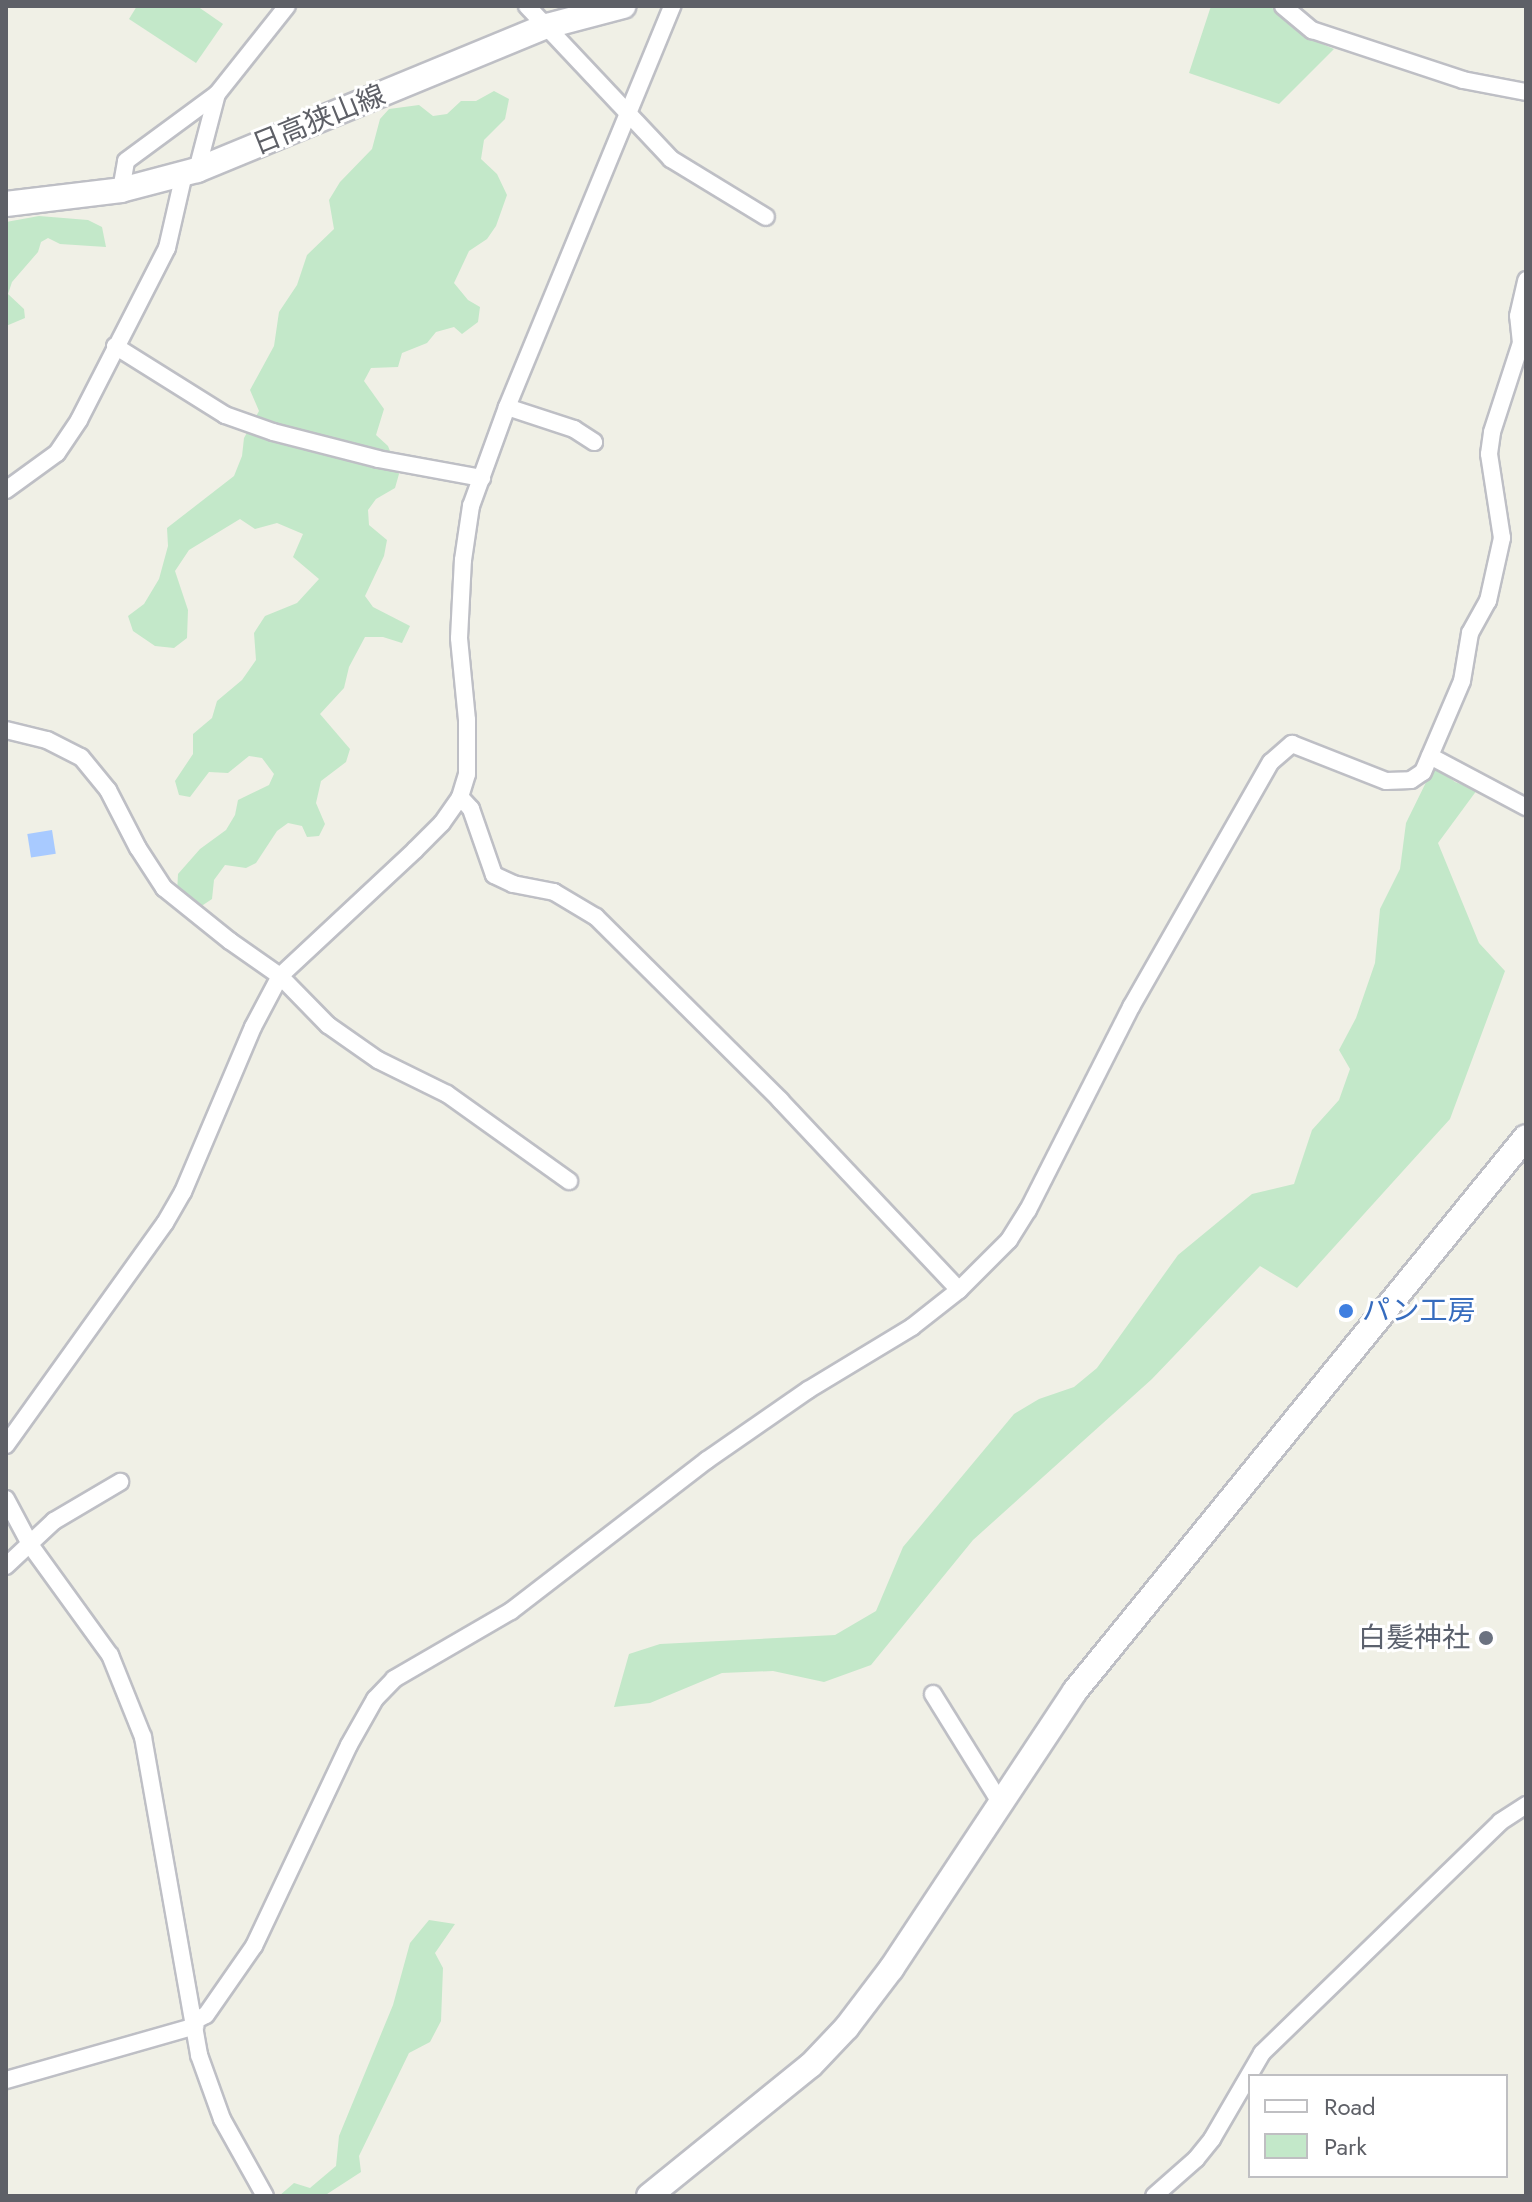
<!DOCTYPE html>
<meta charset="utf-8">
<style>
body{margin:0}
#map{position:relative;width:1532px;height:2202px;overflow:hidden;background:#f0f0e6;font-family:Jost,"Noto Sans JP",sans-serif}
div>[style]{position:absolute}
.green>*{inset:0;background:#c3e8c9}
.water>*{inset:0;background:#a8caff;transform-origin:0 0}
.roads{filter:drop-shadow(2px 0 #bebfc5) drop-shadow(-2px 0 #bebfc5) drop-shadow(0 2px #bebfc5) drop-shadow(0 -2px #bebfc5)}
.street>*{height:16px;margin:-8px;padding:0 8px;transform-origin:8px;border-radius:8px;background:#fff}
.secondary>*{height:24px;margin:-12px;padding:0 12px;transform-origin:12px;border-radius:12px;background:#fff}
.dots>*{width:22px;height:22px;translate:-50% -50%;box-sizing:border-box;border:4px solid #fff;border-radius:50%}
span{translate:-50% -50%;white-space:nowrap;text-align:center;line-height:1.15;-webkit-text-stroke:6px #fff;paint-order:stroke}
.street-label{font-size:28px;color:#5e6067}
.shop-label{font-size:28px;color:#366cbe}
.left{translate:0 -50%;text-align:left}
.worship-label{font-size:28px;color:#5b616d}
.right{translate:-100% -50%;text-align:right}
.frame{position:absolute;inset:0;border:8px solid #5e6067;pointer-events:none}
.legend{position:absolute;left:1248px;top:2074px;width:260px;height:104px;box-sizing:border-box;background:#fff;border:2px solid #bfbfc2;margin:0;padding:10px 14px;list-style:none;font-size:24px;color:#5e6067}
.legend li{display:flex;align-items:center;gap:16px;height:40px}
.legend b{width:40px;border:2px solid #bfbfc2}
</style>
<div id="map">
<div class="green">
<div style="clip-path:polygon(137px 6px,197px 6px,223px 24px,196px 63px,129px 19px)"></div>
<div style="clip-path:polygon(1211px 6px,1270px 6px,1308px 38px,1334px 49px,1279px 104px,1189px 73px)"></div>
<div style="clip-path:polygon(494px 91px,509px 99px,505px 119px,484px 140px,481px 159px,497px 174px,507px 195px,496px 226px,487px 239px,469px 251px,454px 283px,468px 300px,480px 307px,478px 322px,462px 334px,454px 327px,436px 332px,427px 343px,402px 353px,398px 367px,371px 368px,364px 381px,384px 409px,376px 435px,388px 446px,399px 474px,395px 488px,376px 499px,368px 510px,369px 525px,387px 540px,384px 556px,365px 596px,373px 607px,410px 626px,402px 643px,383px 637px,365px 637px,349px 667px,344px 688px,320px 714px,350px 749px,346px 762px,321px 781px,316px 803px,325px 824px,319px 836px,307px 837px,302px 826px,288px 823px,277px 831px,256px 863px,246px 868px,225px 865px,214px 880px,212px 899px,197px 909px,177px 893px,178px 874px,200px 849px,226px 830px,235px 815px,238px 800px,269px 785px,274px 774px,262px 758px,249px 756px,228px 773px,209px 772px,190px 797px,179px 795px,175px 781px,193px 754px,193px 734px,212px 718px,217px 701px,242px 680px,256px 660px,254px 633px,265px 616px,297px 603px,319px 579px,293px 557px,303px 534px,277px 523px,255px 529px,240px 519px,189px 550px,175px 571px,188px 610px,187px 638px,174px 648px,155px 646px,133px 631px,128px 616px,144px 604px,159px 579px,168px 546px,167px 528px,234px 476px,242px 456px,244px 438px,259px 411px,250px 390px,274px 346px,279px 312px,297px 285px,307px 255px,334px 229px,329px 200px,340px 182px,372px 149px,380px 119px,389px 109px,419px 105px,433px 116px,447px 114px,461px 101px,476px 101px)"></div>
<div style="clip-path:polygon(39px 216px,88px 220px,102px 227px,106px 247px,60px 244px,48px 238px,41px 242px,38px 252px,12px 282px,8px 294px,24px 309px,25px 318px,6px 326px,6px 222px)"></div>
<div style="clip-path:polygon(1434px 766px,1455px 782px,1477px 790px,1438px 843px,1479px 943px,1505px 971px,1450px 1119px,1297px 1288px,1260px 1266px,1152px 1379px,973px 1540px,871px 1665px,824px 1682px,773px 1671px,722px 1673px,650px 1703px,614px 1707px,629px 1654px,660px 1644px,835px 1635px,876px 1611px,903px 1547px,1014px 1414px,1039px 1399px,1074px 1387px,1097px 1368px,1178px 1255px,1252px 1194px,1294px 1184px,1312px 1130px,1339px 1100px,1350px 1069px,1339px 1050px,1356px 1018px,1375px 963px,1380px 909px,1400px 869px,1406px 823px)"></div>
<div style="clip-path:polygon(429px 1920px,455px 1924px,435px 1953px,443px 1968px,441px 2021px,430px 2042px,409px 2053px,359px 2156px,361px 2172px,324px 2196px,279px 2196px,294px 2183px,310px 2188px,336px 2166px,339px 2136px,393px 2005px,410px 1943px)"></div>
</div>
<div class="water">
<div style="left:52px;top:830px;width:24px;height:25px;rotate:81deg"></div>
</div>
<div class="roads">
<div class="street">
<div style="left:527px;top:6px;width:210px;rotate:46.7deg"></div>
<div style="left:671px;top:159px;width:111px;rotate:31.4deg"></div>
<div style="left:1283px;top:6px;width:38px;rotate:40deg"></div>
<div style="left:1312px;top:30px;width:159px;rotate:18.3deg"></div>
<div style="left:1463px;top:80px;width:64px;rotate:10.8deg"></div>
<div style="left:197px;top:170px;width:79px;rotate:-75.3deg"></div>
<div style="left:121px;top:190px;width:29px;rotate:-80deg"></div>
<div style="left:126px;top:161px;width:113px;rotate:-36.4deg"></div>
<div style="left:217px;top:94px;width:112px;rotate:-51.5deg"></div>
<div style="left:115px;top:346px;width:130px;rotate:32.1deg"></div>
<div style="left:225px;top:415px;width:51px;rotate:19.5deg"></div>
<div style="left:273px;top:432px;width:108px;rotate:14.4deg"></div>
<div style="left:378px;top:459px;width:106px;rotate:10.4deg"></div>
<div style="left:507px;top:407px;width:71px;rotate:18.2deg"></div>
<div style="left:574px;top:429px;width:24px;rotate:33deg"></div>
<div style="left:6px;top:490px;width:63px;rotate:-36deg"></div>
<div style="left:57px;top:453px;width:40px;rotate:-56deg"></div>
<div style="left:79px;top:420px;width:193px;rotate:-62.9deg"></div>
<div style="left:167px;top:248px;width:76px;rotate:-77.1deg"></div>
<div style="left:6px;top:730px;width:42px;rotate:13.7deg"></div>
<div style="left:47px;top:740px;width:38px;rotate:27deg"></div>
<div style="left:81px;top:757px;width:43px;rotate:50.7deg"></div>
<div style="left:108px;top:790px;width:65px;rotate:62.7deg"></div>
<div style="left:138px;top:848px;width:48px;rotate:57deg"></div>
<div style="left:164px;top:888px;width:85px;rotate:38.8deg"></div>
<div style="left:230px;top:941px;width:61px;rotate:35deg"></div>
<div style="left:280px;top:976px;width:69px;rotate:45.6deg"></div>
<div style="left:328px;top:1025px;width:61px;rotate:35deg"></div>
<div style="left:378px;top:1060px;width:77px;rotate:26.2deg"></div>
<div style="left:447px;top:1094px;width:150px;rotate:35.5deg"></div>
<div style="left:1430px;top:756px;width:109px;rotate:28deg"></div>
<div style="left:460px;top:797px;width:16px;rotate:47deg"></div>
<div style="left:471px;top:809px;width:70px;rotate:70.8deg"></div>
<div style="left:494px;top:875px;width:21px;rotate:25deg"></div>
<div style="left:513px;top:884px;width:42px;rotate:11deg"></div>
<div style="left:554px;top:892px;width:49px;rotate:30.8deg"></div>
<div style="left:596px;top:917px;width:260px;rotate:44.8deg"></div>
<div style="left:780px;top:1100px;width:261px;rotate:46.7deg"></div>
<div style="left:6px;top:1445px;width:273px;rotate:-54.4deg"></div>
<div style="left:165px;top:1223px;width:36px;rotate:-60deg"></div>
<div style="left:183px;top:1192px;width:179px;rotate:-67deg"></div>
<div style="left:253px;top:1027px;width:58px;rotate:-62.1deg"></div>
<div style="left:280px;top:976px;width:185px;rotate:-43deg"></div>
<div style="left:415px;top:850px;width:38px;rotate:-45deg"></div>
<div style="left:442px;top:823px;width:32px;rotate:-55deg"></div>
<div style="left:460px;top:797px;width:24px;rotate:-73deg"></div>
<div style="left:467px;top:774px;width:54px;rotate:-90deg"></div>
<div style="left:467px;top:720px;width:82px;rotate:-95.6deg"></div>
<div style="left:459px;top:638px;width:78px;rotate:-87.1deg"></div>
<div style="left:463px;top:560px;width:55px;rotate:-81.6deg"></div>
<div style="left:471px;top:506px;width:105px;rotate:-70deg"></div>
<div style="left:507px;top:407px;width:434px;rotate:-67.6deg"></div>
<div style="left:6px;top:1499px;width:53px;rotate:62deg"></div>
<div style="left:31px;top:1546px;width:135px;rotate:54.1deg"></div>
<div style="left:110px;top:1655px;width:88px;rotate:68.1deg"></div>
<div style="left:143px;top:1737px;width:323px;rotate:80deg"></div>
<div style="left:199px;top:2055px;width:68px;rotate:70.2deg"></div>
<div style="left:222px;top:2119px;width:88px;rotate:60.8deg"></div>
<div style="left:6px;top:1566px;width:66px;rotate:-43.2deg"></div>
<div style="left:54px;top:1521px;width:77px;rotate:-30.6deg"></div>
<div style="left:933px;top:1694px;width:127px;rotate:58.2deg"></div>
<div style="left:194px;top:2021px;width:13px;rotate:-27deg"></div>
<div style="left:206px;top:2015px;width:84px;rotate:-55.2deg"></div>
<div style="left:254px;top:1946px;width:222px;rotate:-64.7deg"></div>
<div style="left:349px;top:1745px;width:53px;rotate:-60.5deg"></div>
<div style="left:375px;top:1699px;width:28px;rotate:-46deg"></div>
<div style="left:394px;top:1679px;width:135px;rotate:-30.2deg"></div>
<div style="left:511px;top:1611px;width:247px;rotate:-37.6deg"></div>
<div style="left:707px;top:1460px;width:123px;rotate:-34.7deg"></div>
<div style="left:808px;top:1390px;width:122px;rotate:-31.2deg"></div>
<div style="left:912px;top:1327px;width:60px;rotate:-38.2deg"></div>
<div style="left:959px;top:1290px;width:71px;rotate:-45deg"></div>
<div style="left:1009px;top:1240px;width:36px;rotate:-58deg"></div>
<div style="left:1028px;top:1210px;width:228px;rotate:-63.1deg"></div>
<div style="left:1131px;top:1007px;width:282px;rotate:-60.3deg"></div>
<div style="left:1271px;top:762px;width:28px;rotate:-41deg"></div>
<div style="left:1292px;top:744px;width:101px;rotate:21.5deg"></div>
<div style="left:1386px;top:781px;width:25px;rotate:-2deg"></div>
<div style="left:1411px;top:780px;width:14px;rotate:-34deg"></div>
<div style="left:1423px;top:772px;width:99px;rotate:-66.8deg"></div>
<div style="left:1462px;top:681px;width:49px;rotate:-80.5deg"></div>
<div style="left:1470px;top:633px;width:37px;rotate:-61deg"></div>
<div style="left:1488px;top:601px;width:65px;rotate:-77.5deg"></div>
<div style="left:1502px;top:538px;width:85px;rotate:-98.8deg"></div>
<div style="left:1489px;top:454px;width:22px;rotate:-82deg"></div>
<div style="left:1492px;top:432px;width:94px;rotate:-72deg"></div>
<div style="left:1521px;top:343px;width:27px;rotate:-96deg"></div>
<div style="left:1518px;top:316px;width:37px;rotate:-77deg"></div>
<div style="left:6px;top:2080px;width:197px;rotate:-15.9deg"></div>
<div style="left:1154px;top:2196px;width:56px;rotate:-41.4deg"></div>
<div style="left:1196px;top:2159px;width:26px;rotate:-51deg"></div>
<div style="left:1212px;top:2139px;width:99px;rotate:-59.8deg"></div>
<div style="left:1262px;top:2053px;width:332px;rotate:-44.1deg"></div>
<div style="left:1500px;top:1822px;width:31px;rotate:-33deg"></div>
</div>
<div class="secondary">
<div style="left:6px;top:204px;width:116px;rotate:-6.9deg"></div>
<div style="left:121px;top:190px;width:79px;rotate:-14.7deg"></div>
<div style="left:197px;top:170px;width:378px;rotate:-22.4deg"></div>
<div style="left:547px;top:26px;width:79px;rotate:-14.7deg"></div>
<div style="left:649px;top:2196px;width:208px;rotate:-39deg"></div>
<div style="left:811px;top:2065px;width:52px;rotate:-46.5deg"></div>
<div style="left:847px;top:2027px;width:73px;rotate:-52.8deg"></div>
<div style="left:891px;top:1969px;width:333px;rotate:-56.5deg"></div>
<div style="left:1075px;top:1691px;width:714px;rotate:-50.85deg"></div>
</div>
</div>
<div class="dots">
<div style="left:1346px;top:1311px;background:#3f7fe0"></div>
<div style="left:1486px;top:1638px;background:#6b7280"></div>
</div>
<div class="street-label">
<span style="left:319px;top:120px;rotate:-22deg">日高狭山線</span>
</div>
<div class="shop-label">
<span class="left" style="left:1362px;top:1311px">パン工房</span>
</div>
<div class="worship-label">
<span class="right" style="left:1470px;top:1638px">白髪神社</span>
</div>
<div class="frame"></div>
<ul class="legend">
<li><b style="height:10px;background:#fff"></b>Road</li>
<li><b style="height:22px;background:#c3e8c9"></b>Park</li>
</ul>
</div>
